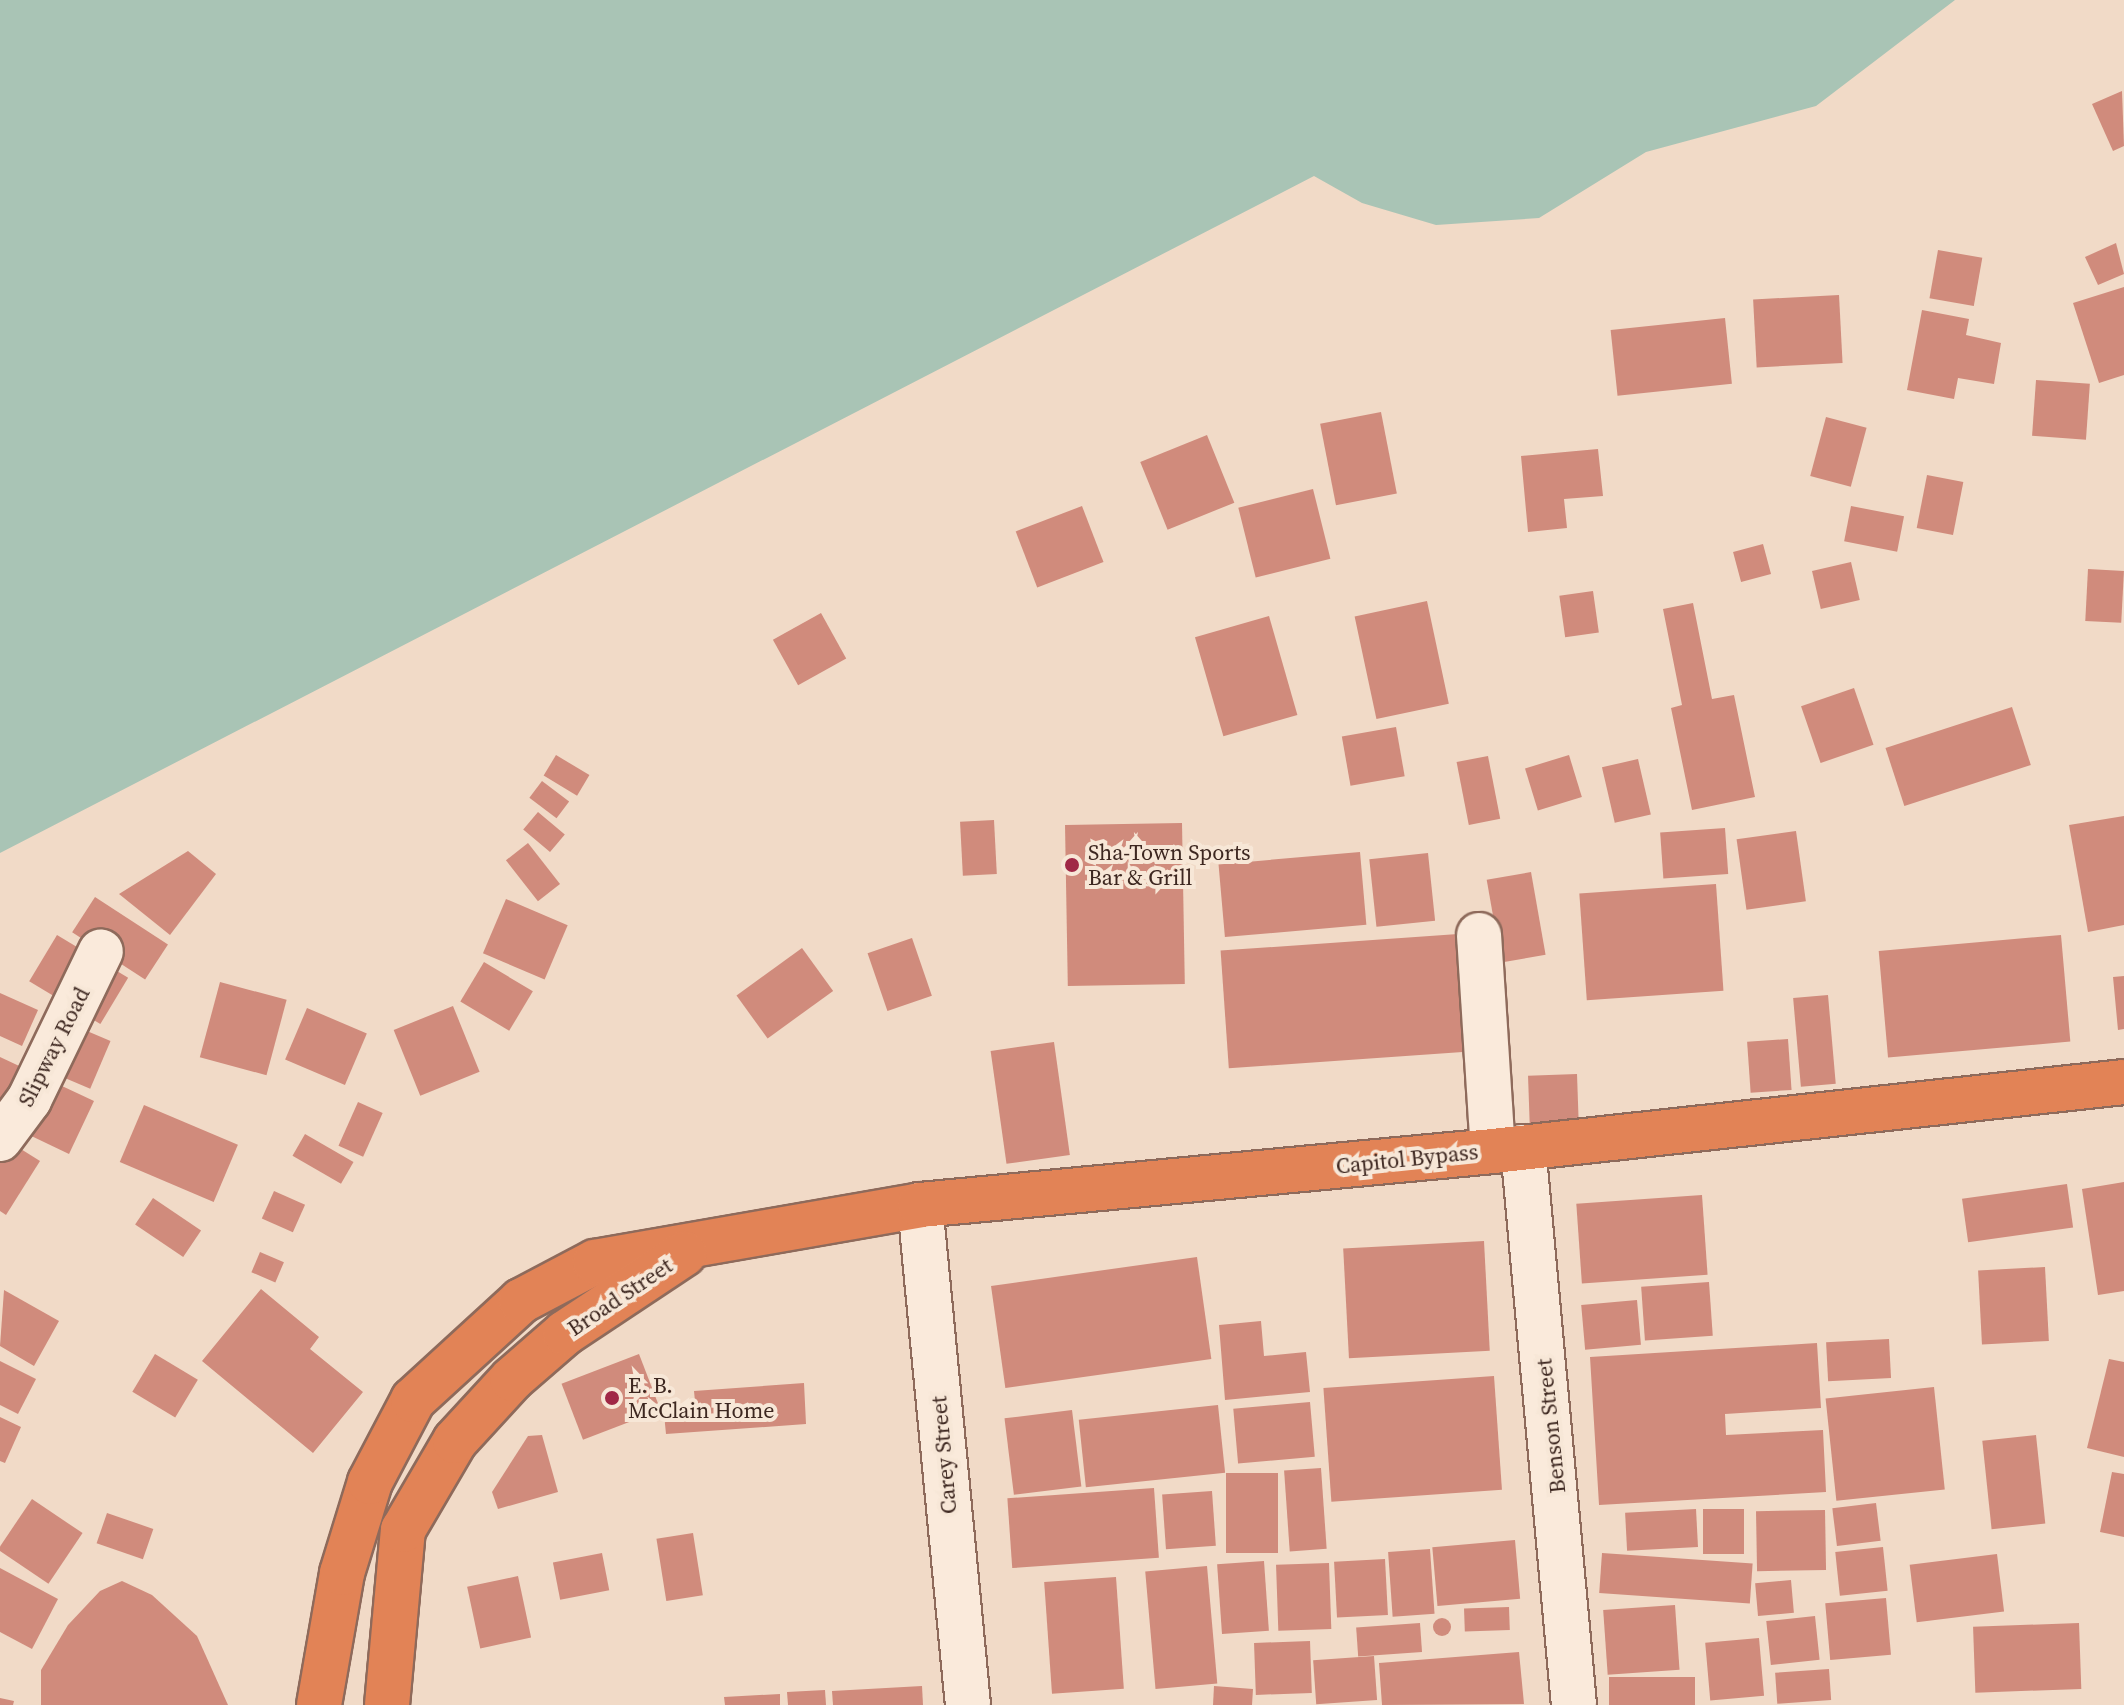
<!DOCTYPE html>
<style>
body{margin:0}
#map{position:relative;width:2124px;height:1705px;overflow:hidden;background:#f1dac7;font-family:"Source Serif 4",serif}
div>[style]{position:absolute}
.water>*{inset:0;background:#a9c4b5}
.building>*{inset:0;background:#d08b7c;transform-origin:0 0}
.round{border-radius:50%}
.roads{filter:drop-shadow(2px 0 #8e6a5b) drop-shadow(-2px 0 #8e6a5b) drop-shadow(0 2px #8e6a5b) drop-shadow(0 -2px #8e6a5b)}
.street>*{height:44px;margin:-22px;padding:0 22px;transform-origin:22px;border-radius:22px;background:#faeadb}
.secondary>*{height:44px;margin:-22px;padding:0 22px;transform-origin:22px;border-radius:22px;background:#faeadb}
.highway>*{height:44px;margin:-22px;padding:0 22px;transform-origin:22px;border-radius:22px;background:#e28356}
.dots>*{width:22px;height:22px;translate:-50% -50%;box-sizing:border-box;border:4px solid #f7e7d7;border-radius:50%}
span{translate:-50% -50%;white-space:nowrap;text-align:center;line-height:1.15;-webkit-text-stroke:8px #f7e7d7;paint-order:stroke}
.poi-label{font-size:22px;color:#3d2720}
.left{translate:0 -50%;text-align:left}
.street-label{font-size:22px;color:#3d2720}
</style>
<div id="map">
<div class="water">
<div style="clip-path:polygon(0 0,1955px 0,1816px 106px,1646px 152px,1539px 218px,1436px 225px,1362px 203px,1314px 176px,0 853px)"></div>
</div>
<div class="building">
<div style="clip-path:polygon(2122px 91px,2124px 146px,2113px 151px,2092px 104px)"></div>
<div style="clip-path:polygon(2116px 243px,2124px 274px,2098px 285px,2085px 257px)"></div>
<div style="left:1938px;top:250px;width:45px;height:49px;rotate:10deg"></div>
<div style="clip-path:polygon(2124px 287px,2124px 375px,2099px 383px,2073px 303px)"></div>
<div style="left:1839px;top:295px;width:68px;height:86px;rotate:87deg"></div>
<div style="clip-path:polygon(1922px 310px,1969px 319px,1966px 335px,2001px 343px,1994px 384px,1958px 378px,1954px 399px,1907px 390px)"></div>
<div style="left:1725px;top:318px;width:66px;height:115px;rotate:84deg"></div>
<div style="left:2036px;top:380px;width:54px;height:56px;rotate:4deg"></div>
<div style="left:1381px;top:412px;width:83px;height:62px;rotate:79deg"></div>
<div style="left:1826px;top:417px;width:42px;height:61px;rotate:15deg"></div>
<div style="left:1207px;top:435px;width:73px;height:72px;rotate:68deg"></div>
<div style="clip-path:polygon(1598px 449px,1603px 496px,1564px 499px,1567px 528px,1528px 532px,1521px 456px)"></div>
<div style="left:1927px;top:475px;width:37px;height:54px;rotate:11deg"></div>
<div style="left:1313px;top:489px;width:72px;height:77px;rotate:76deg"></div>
<div style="left:1082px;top:506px;width:60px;height:71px;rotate:69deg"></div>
<div style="left:1851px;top:506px;width:54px;height:36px;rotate:11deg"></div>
<div style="left:1763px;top:544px;width:31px;height:31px;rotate:75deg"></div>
<div style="left:1851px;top:562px;width:39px;height:40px;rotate:77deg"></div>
<div style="left:2088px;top:569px;width:36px;height:52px;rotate:3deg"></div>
<div style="left:1593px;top:591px;width:42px;height:34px;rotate:82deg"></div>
<div style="left:1427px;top:601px;width:105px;height:74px;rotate:78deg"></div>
<div style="clip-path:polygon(1693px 603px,1712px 699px,1734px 695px,1755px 797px,1692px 810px,1671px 708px,1682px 705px,1663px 609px)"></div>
<div style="left:821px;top:613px;width:52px;height:55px;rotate:61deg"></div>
<div style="left:1269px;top:616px;width:103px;height:77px;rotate:74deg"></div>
<div style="left:1854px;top:688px;width:60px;height:56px;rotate:71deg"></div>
<div style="left:2012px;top:707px;width:61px;height:133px;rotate:72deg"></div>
<div style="left:1396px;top:727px;width:50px;height:55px;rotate:80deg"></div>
<div style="left:556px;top:755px;width:39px;height:24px;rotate:31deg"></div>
<div style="left:1569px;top:755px;width:44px;height:46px;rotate:73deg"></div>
<div style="left:1488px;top:756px;width:64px;height:32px;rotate:79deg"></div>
<div style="left:1638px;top:759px;width:57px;height:37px;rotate:77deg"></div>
<div style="left:542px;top:781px;width:34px;height:21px;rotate:37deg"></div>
<div style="left:538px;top:812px;width:35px;height:23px;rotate:40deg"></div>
<div style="clip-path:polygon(2124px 816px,2124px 925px,2088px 932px,2069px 825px)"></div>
<div style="left:994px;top:820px;width:54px;height:34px;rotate:87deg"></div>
<div style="left:1182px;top:823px;width:161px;height:117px;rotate:89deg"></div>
<div style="left:1725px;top:828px;width:46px;height:65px;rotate:86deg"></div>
<div style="left:1796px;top:831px;width:71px;height:60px;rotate:82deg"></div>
<div style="left:528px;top:843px;width:52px;height:28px;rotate:52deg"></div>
<div style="clip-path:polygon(188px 851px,216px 874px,170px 935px,119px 894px)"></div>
<div style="left:1360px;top:852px;width:73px;height:142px;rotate:85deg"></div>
<div style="left:1428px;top:853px;width:68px;height:59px;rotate:84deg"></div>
<div style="left:1531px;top:872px;width:84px;height:45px;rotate:80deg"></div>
<div style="left:1716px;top:884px;width:107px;height:137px;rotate:86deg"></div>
<div style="left:95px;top:897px;width:87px;height:42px;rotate:33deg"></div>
<div style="left:506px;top:899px;width:67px;height:59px;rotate:23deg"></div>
<div style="left:1458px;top:934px;width:118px;height:238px;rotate:86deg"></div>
<div style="left:57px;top:935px;width:83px;height:54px;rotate:31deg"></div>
<div style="left:2061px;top:935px;width:107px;height:183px;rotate:85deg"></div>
<div style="left:912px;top:938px;width:61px;height:47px;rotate:71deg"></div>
<div style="left:802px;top:948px;width:53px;height:81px;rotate:54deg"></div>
<div style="left:484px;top:962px;width:57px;height:46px;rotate:31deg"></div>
<div style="clip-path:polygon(2124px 976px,2124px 1029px,2118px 1030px,2113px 977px)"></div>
<div style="left:220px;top:982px;width:69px;height:78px;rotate:15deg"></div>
<div style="clip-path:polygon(0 993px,38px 1010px,22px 1046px,0 1036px)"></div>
<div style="left:1828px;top:995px;width:89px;height:35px;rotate:85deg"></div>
<div style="left:453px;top:1006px;width:71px;height:64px;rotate:68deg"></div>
<div style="left:307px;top:1008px;width:65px;height:56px;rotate:23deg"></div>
<div style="left:47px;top:1014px;width:69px;height:52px;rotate:23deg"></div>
<div style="left:1788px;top:1039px;width:51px;height:41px;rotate:86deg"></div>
<div style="left:1054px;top:1042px;width:114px;height:64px;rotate:82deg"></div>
<div style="clip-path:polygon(0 1057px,94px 1101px,69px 1154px,0 1121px)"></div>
<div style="left:1577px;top:1074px;width:50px;height:49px;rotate:88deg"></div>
<div style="left:358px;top:1102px;width:27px;height:48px;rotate:24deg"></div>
<div style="left:144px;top:1105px;width:102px;height:62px;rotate:23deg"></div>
<div style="left:305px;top:1134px;width:56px;height:25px;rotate:30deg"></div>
<div style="clip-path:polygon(0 1136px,40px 1161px,6px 1215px,0 1211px)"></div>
<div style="clip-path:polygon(2124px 1182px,2124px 1291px,2098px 1295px,2082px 1189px)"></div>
<div style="left:2067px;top:1184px;width:44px;height:106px;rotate:82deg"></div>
<div style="left:274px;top:1191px;width:34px;height:30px;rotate:24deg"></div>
<div style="left:1702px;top:1195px;width:80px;height:126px;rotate:86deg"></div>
<div style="left:153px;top:1198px;width:58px;height:32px;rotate:34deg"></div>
<div style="left:1484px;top:1241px;width:110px;height:141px;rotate:87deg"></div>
<div style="left:260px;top:1252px;width:26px;height:22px;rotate:23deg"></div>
<div style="left:1197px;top:1257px;width:103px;height:208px;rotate:82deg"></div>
<div style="left:2045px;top:1267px;width:74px;height:67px;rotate:87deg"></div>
<div style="left:1709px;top:1282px;width:54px;height:68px;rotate:86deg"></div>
<div style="clip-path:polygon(261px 1289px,319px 1337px,310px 1349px,363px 1392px,313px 1453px,202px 1361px)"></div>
<div style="clip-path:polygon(4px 1290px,59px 1321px,34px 1366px,0 1346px)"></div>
<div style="left:1637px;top:1300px;width:45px;height:56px;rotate:85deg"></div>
<div style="clip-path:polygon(1261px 1321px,1264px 1356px,1306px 1352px,1310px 1392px,1225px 1400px,1219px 1325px)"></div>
<div style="left:1889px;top:1339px;width:39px;height:63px;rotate:87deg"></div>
<div style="clip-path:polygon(1817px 1343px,1821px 1408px,1725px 1414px,1726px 1435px,1823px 1430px,1826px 1492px,1599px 1505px,1590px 1357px)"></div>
<div style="left:155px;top:1354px;width:50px;height:44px;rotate:31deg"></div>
<div style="left:639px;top:1354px;width:60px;height:83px;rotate:69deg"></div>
<div style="clip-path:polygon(2109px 1359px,2124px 1362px,2124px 1457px,2087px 1448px)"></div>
<div style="clip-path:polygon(0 1361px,36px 1379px,18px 1414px,0 1405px)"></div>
<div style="left:1494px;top:1376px;width:114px;height:171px;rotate:86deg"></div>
<div style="clip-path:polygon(804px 1383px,806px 1424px,666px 1434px,664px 1414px,696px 1412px,694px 1391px)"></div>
<div style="left:1934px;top:1387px;width:103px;height:109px;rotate:84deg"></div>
<div style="left:1310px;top:1402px;width:55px;height:77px;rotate:85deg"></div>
<div style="left:1218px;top:1405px;width:68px;height:140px;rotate:84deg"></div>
<div style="left:1072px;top:1410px;width:77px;height:68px;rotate:83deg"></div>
<div style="clip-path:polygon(0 1417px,21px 1427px,5px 1463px,0 1461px)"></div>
<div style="clip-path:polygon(542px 1435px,558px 1492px,498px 1509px,492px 1492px,528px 1436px)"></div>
<div style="left:2036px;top:1435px;width:89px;height:54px;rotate:84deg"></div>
<div style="left:1321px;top:1468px;width:81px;height:37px;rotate:86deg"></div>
<div style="clip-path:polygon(2112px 1472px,2124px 1474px,2124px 1537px,2100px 1532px)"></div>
<div style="left:1226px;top:1473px;width:52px;height:80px"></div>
<div style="left:1154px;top:1488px;width:70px;height:147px;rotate:86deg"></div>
<div style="left:1212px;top:1491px;width:55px;height:50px;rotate:86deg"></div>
<div style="left:32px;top:1499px;width:61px;height:61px;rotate:34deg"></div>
<div style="left:1876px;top:1503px;width:38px;height:44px;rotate:83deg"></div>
<div style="left:1696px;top:1509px;width:38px;height:71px;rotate:87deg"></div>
<div style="left:1703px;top:1509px;width:41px;height:45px"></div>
<div style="left:1825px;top:1510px;width:60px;height:69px;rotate:89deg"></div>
<div style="left:107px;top:1513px;width:49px;height:32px;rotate:19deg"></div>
<div style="left:693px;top:1533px;width:63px;height:37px;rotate:81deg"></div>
<div style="left:1515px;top:1540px;width:59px;height:83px;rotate:85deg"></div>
<div style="left:1883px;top:1547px;width:44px;height:48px;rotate:84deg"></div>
<div style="left:1430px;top:1549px;width:65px;height:42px;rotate:86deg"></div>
<div style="left:602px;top:1553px;width:38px;height:50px;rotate:79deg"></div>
<div style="left:1602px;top:1553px;width:151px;height:40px;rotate:4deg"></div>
<div style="left:1997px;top:1554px;width:58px;height:88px;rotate:83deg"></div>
<div style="left:1385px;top:1559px;width:56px;height:51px;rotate:87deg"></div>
<div style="left:1264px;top:1561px;width:70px;height:47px;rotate:86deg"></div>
<div style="left:1329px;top:1563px;width:66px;height:53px;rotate:88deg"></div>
<div style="left:1207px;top:1566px;width:118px;height:62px;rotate:85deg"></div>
<div style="clip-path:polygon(0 1568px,58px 1599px,32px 1649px,0 1632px)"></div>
<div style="left:518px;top:1576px;width:63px;height:52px;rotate:78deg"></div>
<div style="left:1116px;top:1577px;width:112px;height:72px;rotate:86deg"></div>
<div style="left:1791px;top:1580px;width:33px;height:36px;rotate:85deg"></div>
<div style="clip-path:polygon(122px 1581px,152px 1595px,197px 1636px,228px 1705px,41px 1705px,41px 1670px,68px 1625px,100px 1591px)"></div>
<div style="left:1886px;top:1598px;width:57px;height:61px;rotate:85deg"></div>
<div style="left:1675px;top:1605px;width:65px;height:72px;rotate:86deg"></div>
<div style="left:1509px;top:1607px;width:23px;height:45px;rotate:88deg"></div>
<div style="left:1815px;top:1616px;width:44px;height:49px;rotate:84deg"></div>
<div class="round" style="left:1433px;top:1618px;width:18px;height:18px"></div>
<div style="left:1420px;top:1623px;width:29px;height:64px;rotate:86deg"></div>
<div style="left:2079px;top:1623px;width:66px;height:106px;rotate:88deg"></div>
<div style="left:1759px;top:1638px;width:58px;height:54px;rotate:85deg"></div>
<div style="left:1310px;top:1641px;width:52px;height:56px;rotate:88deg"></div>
<div style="clip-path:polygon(1519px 1652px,1524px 1704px,1382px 1705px,1379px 1663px)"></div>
<div style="left:1374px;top:1656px;width:44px;height:61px;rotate:86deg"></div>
<div style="left:1829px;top:1669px;width:31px;height:54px;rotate:86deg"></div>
<div style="left:1695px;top:1677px;width:28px;height:86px;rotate:90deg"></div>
<div style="clip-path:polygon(922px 1686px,923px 1705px,833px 1705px,832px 1691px)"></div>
<div style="clip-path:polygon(1214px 1686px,1253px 1689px,1252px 1705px,1213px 1705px)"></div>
<div style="clip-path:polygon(825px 1690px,826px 1705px,788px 1705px,787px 1692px)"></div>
<div style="clip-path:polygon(780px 1694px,780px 1705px,725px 1705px,724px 1697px)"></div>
<div style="clip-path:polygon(0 1698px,14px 1701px,13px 1705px,0 1705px)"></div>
</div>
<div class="roads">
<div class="street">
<div style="left:1479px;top:935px;width:216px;rotate:86.3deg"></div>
<div style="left:0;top:1139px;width:49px;rotate:-53.4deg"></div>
<div style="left:29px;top:1100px;width:165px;rotate:-64.2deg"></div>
</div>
<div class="secondary">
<div style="left:1523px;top:1147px;width:560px;rotate:84.78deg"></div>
<div style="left:920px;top:1205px;width:502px;rotate:84.52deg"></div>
</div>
<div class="highway">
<div style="left:319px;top:1705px;width:134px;rotate:-80.1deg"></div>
<div style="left:342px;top:1573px;width:95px;rotate:-72.9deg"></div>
<div style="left:370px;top:1482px;width:93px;rotate:-62.3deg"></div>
<div style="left:413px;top:1400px;width:147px;rotate:-42.5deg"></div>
<div style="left:521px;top:1301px;width:84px;rotate:-27.8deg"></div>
<div style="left:595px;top:1262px;width:330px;rotate:-9.9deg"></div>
<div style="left:920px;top:1205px;width:576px;rotate:-5.38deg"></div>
<div style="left:1493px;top:1151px;width:635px;rotate:-6.24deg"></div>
<div style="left:387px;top:1705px;width:176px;rotate:-84.8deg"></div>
<div style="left:403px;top:1530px;width:103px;rotate:-59.7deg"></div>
<div style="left:455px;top:1441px;width:84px;rotate:-47.4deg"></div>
<div style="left:512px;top:1379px;width:70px;rotate:-41deg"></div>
<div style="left:565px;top:1333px;width:143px;rotate:-33.6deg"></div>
</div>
</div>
<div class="dots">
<div style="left:1072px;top:865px;background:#a02846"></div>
<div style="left:612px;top:1398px;background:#a02846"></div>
</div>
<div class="poi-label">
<span class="left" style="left:1088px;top:865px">Sha-Town Sports<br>Bar &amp; Grill</span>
<span class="left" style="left:628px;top:1398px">E. B.<br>McClain Home</span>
</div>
<div class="street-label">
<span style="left:54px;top:1047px;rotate:-63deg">Slipway Road</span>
<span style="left:1407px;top:1159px;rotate:-6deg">Capitol Bypass</span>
<span style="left:620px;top:1297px;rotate:-34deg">Broad Street</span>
<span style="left:1551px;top:1426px;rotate:-96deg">Benson Street</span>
<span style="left:944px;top:1455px;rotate:-95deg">Carey Street</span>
</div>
</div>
